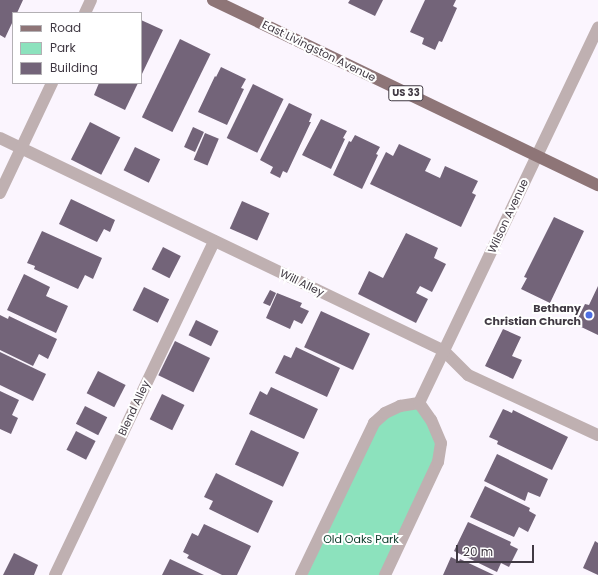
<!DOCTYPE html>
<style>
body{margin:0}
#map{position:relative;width:598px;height:575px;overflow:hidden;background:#fbf5fe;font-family:Poppins,sans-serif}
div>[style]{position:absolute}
.green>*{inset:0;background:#8ce2bd}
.building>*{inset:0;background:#736479;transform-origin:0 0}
.lane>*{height:12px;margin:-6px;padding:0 6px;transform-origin:6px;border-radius:6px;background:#bfb0b1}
.street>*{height:12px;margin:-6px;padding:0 6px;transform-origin:6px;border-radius:6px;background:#bfb0b1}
.primary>*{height:12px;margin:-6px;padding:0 6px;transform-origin:6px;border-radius:6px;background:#8e7577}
.dots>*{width:11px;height:11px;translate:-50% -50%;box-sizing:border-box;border:2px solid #fff;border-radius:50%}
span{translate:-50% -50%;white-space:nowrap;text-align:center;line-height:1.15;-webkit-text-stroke:4px #fff;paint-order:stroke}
.shield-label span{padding:1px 3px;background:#fff;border:1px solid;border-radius:3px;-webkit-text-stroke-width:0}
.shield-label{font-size:10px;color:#403943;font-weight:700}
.street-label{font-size:11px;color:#403943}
.poi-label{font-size:11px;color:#403943;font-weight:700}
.right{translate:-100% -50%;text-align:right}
.park-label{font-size:11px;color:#083827}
.legend{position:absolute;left:12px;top:12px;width:130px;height:72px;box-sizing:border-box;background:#fff;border:1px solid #b3b0b4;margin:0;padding:5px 7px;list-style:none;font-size:12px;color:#403943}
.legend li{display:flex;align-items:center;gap:8px;height:20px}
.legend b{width:20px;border:1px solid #b3b0b4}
.scale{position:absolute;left:456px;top:545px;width:78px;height:18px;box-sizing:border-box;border:2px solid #403943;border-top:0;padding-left:5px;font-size:12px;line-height:14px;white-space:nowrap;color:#403943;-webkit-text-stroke:3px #fff;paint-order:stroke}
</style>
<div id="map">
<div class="green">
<div style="clip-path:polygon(418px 405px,440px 442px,435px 463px,382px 575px,307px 575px,380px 422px,388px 414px)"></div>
</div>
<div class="building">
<div style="clip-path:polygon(0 0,23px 0,17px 13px,13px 13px,13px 21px,5px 38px,0 35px)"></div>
<div style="clip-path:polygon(350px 0,383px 0,375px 16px,348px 3px)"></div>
<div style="clip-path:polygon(425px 0,456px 0,453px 6px,457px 8px,442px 42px,439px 41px,435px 50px,422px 44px,424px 38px,410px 32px)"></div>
<div style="clip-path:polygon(141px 20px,163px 30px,141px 76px)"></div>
<div style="left:180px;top:39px;width:34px;height:87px;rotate:26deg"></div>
<div style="clip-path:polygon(221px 67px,246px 79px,241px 88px,244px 89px,227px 125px,198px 112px,215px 76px,216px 77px)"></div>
<div style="clip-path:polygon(99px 83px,138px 83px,125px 110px,94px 95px)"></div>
<div style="left:253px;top:84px;width:34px;height:60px;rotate:26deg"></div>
<div style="clip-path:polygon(289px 103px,312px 114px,309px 122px,311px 122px,287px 173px,283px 171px,280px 178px,270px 173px,273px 167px,260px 160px)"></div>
<div style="clip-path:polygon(321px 119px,347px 131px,343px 138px,345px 139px,331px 169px,302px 155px)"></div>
<div style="left:90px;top:122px;width:34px;height:42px;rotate:27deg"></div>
<div style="left:193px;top:127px;width:12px;height:22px;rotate:24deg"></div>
<div style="left:205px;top:133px;width:15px;height:29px;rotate:23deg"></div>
<div style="clip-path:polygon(355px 135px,380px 147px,376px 154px,378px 155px,362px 189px,333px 175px,349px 141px,351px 142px)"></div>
<div style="clip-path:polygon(399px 144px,431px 159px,425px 171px,440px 178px,445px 166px,478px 181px,472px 193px,476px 195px,461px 227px,370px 184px,386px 152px,393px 156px)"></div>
<div style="left:135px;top:147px;width:28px;height:26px;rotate:26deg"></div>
<div style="clip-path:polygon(71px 199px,115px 220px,110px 232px,104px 229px,97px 242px,59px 224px)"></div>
<div style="left:242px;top:201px;width:30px;height:30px;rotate:24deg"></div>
<div style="clip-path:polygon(554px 217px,584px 231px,550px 303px,521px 289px,527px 278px,524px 277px)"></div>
<div style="clip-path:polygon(42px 231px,102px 258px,93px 279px,85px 275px,78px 289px,34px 269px,35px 266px,27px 263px)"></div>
<div style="clip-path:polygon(406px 233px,438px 248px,434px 258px,446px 264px,432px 292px,420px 286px,416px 293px,428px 299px,416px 323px,358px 294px,369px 271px,383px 278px)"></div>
<div style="left:163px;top:247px;width:20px;height:25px;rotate:27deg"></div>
<div style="clip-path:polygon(24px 274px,50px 287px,46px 296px,68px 306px,56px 333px,7px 310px)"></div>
<div style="clip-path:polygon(598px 286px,598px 335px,575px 324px,585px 304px,589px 305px)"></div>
<div style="left:144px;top:287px;width:28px;height:26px;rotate:26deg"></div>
<div style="clip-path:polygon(270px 290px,276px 293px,270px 306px,263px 303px)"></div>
<div style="clip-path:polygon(277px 293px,302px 303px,300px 307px,309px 311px,302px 324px,294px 320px,290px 329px,266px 318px)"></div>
<div style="left:321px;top:311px;width:54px;height:40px;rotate:25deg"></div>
<div style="clip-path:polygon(0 315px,8px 319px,9px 316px,57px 339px,48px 359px,39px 354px,33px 366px,0 350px)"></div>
<div style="left:196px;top:320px;width:25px;height:17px;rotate:26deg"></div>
<div style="clip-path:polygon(503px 329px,521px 337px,512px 356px,522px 360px,513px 379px,485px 366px)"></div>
<div style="left:175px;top:341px;width:39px;height:38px;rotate:26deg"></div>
<div style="clip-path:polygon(296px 347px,340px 368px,327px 397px,275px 373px,284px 355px,291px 358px)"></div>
<div style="clip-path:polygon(0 352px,46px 374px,33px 401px,0 385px)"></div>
<div style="left:98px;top:371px;width:31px;height:25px;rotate:27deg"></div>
<div style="clip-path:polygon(271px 387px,318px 409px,304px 439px,249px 414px,260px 391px,267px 395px)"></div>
<div style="clip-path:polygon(0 391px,19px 400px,12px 415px,18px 418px,11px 434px,0 429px)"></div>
<div style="left:162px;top:394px;width:25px;height:28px;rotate:26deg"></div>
<div style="left:85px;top:406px;width:25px;height:20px;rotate:27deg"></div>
<div style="clip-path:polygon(503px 409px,512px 413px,513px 410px,568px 437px,552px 470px,497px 444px,498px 441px,489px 437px)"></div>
<div style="left:251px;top:430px;width:53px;height:38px;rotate:25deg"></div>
<div style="left:76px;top:431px;width:22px;height:21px;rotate:27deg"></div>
<div style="clip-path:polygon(497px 454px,548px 479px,540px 497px,528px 492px,525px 501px,484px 481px)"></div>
<div style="clip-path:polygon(216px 473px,273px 501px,258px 533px,209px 509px,213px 501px,204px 497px)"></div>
<div style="clip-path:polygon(485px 486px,530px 508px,529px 511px,536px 515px,528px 532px,519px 527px,514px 537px,470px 517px)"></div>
<div style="clip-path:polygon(468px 522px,511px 542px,510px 545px,518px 549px,509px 567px,501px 563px,497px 572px,454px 551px)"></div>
<div style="clip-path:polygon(204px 524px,251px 546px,237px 575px,222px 575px,187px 558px,189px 555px,183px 552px,192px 533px,198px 536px)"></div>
<div style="clip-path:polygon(595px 541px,598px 543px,598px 575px,583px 568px)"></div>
<div style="clip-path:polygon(14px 553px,38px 565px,34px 575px,3px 575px)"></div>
<div style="clip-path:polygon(451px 557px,459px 561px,460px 559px,494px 575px,443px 575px)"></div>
<div style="clip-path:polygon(170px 559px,204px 575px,162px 575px)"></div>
</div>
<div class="lane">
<div style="left:0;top:138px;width:492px;rotate:25.6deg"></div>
<div style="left:444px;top:351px;width:34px;rotate:45deg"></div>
<div style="left:468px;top:375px;width:143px;rotate:24.8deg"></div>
<div style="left:55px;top:575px;width:370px;rotate:-64.5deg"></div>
</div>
<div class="street">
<div style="left:85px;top:13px;width:14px;rotate:-65deg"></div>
<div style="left:0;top:193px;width:122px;rotate:-64.7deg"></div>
<div style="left:419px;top:403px;width:416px;rotate:-64.5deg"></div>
<div style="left:301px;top:575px;width:169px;rotate:-64.3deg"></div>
<div style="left:374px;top:423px;width:15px;rotate:-42deg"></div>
<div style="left:385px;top:413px;width:17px;rotate:-25deg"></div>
<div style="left:400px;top:406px;width:19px;rotate:-9deg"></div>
<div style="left:385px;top:575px;width:125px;rotate:-64.9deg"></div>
<div style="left:438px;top:462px;width:19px;rotate:-81deg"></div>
<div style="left:441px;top:443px;width:25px;rotate:-113deg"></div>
<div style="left:431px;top:420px;width:21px;rotate:-125deg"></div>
</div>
<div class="primary">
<div style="left:213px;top:0;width:427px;rotate:25.7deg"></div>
</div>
<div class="dots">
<div style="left:589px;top:315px;background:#4d6fe3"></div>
</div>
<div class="shield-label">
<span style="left:406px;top:93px">US 33</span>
</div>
<div class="street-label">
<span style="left:319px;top:51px;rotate:26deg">East Livingston Avenue</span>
<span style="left:508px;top:216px;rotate:-65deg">Wilson Avenue</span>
<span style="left:302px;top:283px;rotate:26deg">Will Alley</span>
<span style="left:134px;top:408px;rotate:-65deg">Blend Alley</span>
</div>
<div class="poi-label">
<span class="right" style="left:581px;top:315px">Bethany<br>Christian Church</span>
</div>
<div class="park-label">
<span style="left:361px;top:539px">Old Oaks Park</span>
</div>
<ul class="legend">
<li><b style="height:5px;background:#8e7577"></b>Road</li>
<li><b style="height:11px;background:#8ce2bd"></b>Park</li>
<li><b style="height:11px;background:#736479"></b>Building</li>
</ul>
<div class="scale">20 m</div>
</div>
